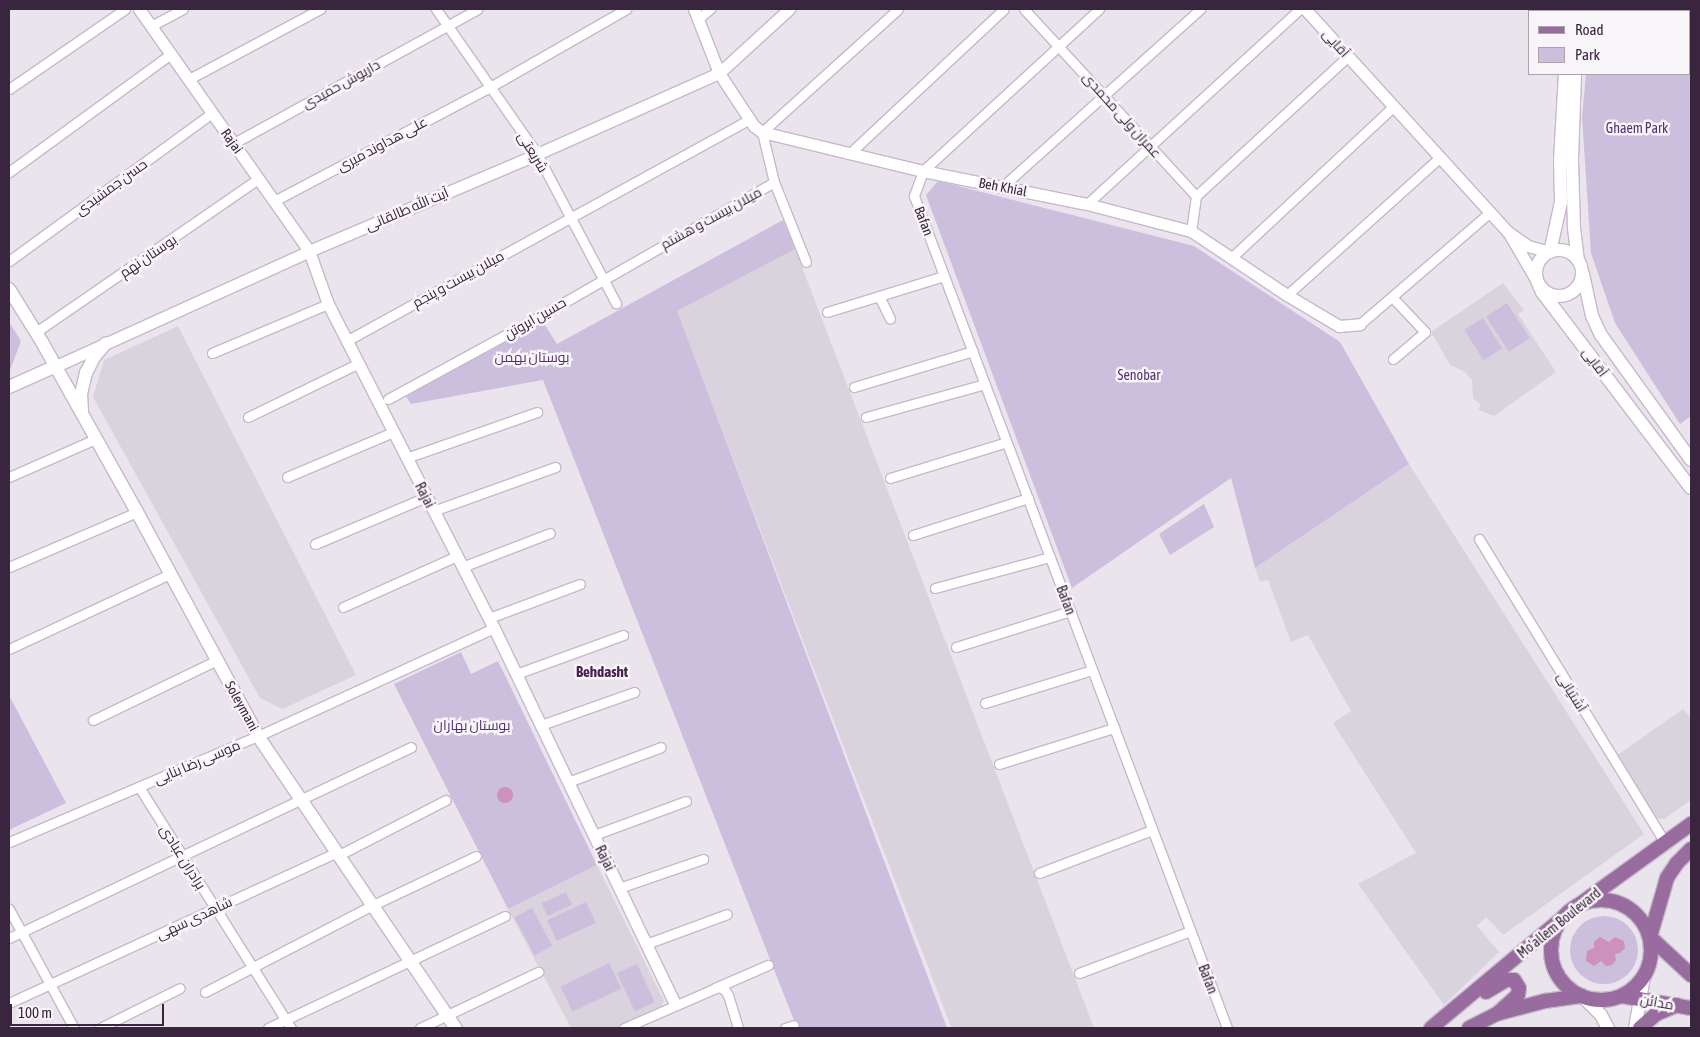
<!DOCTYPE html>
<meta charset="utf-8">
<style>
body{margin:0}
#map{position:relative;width:1700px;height:1037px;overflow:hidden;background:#eae4ed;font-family:"Asap Condensed",Cairo,sans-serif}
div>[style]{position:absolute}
.built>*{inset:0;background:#d9d3dd;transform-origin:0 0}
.green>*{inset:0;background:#cbbfdd;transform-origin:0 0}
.round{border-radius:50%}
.water>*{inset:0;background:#ce90bc}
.roads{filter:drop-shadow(1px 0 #c7b8cc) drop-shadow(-1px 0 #c7b8cc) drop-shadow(0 1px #c7b8cc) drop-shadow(0 -1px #c7b8cc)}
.minor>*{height:9px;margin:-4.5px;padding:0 4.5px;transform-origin:4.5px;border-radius:4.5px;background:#fff}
.tertiary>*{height:11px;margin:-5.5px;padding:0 5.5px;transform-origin:5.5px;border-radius:5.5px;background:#fff}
.secondary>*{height:12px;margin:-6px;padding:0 6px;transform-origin:6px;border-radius:6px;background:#fff}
.secondary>.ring{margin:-6px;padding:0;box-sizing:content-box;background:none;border:12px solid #fff;border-radius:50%}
.primary>*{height:14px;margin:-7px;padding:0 7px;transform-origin:7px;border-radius:7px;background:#996ca0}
.primary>.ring{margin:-7px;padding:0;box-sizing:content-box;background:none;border:14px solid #996ca0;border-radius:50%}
span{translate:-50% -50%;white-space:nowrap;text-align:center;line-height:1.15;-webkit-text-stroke:5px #f8f5f9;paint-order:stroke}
.street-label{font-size:14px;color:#3a253e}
.park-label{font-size:14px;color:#533172}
.neighbourhood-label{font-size:15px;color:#4a224f;font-weight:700}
.frame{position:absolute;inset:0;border:10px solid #3a253e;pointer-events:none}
.legend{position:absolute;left:1528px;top:10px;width:162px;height:65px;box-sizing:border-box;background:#f8f5f9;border:1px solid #aca2ae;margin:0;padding:6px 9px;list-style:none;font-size:15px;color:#3a253e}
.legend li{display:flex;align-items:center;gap:10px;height:25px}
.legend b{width:25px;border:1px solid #aca2ae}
.scale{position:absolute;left:10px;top:1004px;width:154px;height:22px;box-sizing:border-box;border:2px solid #3a253e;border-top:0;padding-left:6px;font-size:15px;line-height:18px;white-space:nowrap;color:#3a253e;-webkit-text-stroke:4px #f8f5f9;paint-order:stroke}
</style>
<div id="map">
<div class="built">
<div style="left:795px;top:249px;width:833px;height:133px;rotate:69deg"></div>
<div style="clip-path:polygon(1503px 283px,1524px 310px,1518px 314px,1556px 372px,1494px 416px,1478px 410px,1481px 405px,1473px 398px,1472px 380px,1465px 372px,1450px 365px,1431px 332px)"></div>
<div style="clip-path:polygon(178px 326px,356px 675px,282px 709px,260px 698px,93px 397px,104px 360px)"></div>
<div style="clip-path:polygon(1409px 464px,1644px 834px,1503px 935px,1486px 917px,1477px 926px,1499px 952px,1444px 1005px,1358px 884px,1416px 853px,1333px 723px,1351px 711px,1308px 635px,1291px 642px,1268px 580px,1260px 582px,1255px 568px)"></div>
<div style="clip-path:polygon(1683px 709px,1691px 718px,1691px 800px,1664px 819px,1654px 818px,1616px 756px)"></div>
<div style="clip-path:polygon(597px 865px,664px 1001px,659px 1009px,618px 1028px,571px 1028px,508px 909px)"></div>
</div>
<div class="green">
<div style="clip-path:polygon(1582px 9px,1691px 9px,1691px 416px,1680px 424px,1615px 323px,1591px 253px,1582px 117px,1586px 74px,1689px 74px,1689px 11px,1582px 11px)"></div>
<div style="clip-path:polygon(938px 181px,1194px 246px,1340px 342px,1409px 464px,1255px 568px,1231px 478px,1072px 588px,926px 195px)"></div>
<div style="clip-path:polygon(783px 220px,795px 249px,677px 311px,947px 1028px,797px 1028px,543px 380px,411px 404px,406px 396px,543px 322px,557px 344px)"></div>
<div style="left:1507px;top:303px;width:42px;height:25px;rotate:57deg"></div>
<div style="left:1483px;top:318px;width:36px;height:22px;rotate:58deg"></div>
<div style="clip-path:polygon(9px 322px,21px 341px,9px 373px)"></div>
<div style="clip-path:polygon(1204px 504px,1214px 527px,1170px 555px,1159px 534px)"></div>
<div style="clip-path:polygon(461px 652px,471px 674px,498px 661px,597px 865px,508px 909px,394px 684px)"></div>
<div style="clip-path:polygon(11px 699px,66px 803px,9px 830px,9px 700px)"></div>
<div style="left:566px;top:892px;width:14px;height:27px;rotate:65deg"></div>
<div style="left:586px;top:902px;width:23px;height:43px;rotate:65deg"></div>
<div style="left:532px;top:908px;width:43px;height:20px;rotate:62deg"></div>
<div class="round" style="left:1570px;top:916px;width:68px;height:68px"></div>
<div style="left:609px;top:963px;width:28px;height:54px;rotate:64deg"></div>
<div style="left:637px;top:964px;width:42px;height:22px;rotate:65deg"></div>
</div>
<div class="water">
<div class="round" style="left:497px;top:787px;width:16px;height:16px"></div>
<div style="clip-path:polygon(1600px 937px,1609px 942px,1615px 937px,1624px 941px,1625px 948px,1620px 953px,1615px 954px,1616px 960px,1612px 965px,1606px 966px,1601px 961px,1594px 966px,1586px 961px,1587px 951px,1594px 948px,1594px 942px)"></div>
</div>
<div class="roads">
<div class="minor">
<div style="left:436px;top:9px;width:177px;rotate:55.1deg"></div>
<div style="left:537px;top:154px;width:169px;rotate:62.1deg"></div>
<div style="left:1024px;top:9px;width:254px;rotate:47.4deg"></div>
<div style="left:1196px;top:196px;width:35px;rotate:98deg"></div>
<div style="left:1099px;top:9px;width:232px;rotate:137.4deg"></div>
<div style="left:928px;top:166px;width:7px;rotate:135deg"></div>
<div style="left:923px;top:171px;width:27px;rotate:110deg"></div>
<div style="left:914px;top:196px;width:889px;rotate:69.38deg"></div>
<div style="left:698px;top:19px;width:16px;rotate:-40deg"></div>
<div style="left:151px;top:26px;width:36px;rotate:-28deg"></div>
<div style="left:189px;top:79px;width:149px;rotate:-28.1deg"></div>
<div style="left:9px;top:89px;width:141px;rotate:-34.6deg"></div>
<div style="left:234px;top:143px;width:278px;rotate:-28.8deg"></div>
<div style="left:849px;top:154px;width:212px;rotate:-43.1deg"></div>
<div style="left:9px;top:172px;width:200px;rotate:-36.1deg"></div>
<div style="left:774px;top:182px;width:86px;rotate:68.2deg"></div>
<div style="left:1003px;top:186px;width:265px;rotate:-41.9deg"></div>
<div style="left:1196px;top:196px;width:207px;rotate:-42.6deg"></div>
<div style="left:274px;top:201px;width:244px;rotate:-27.8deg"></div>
<div style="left:490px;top:87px;width:157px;rotate:-29.8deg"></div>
<div style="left:1087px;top:204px;width:289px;rotate:-42.5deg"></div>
<div style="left:1231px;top:258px;width:223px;rotate:-43deg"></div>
<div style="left:9px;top:261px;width:251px;rotate:-36.1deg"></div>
<div style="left:1287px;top:295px;width:206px;rotate:-42deg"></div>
<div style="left:879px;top:296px;width:25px;rotate:64deg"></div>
<div style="left:1392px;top:297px;width:48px;rotate:46.7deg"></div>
<div style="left:1425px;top:332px;width:42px;rotate:139.8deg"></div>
<div style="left:827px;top:312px;width:122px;rotate:-17.1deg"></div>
<div style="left:1360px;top:324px;width:172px;rotate:-40.7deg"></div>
<div style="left:36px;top:332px;width:270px;rotate:-34.6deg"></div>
<div style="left:348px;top:340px;width:459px;rotate:-28.8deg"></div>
<div style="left:212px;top:353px;width:126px;rotate:-22.9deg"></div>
<div style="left:854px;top:387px;width:124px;rotate:-16.8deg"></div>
<div style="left:388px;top:399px;width:167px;rotate:-28.6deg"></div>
<div style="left:535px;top:319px;width:275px;rotate:-29.8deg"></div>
<div style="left:774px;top:182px;width:51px;rotate:-103.5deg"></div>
<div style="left:762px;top:132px;width:183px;rotate:-42.1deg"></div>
<div style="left:248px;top:417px;width:123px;rotate:-25.9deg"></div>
<div style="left:866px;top:417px;width:123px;rotate:-15.5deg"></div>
<div style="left:406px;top:458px;width:139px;rotate:-19.3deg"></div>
<div style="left:9px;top:477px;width:94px;rotate:-23.8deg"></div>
<div style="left:287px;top:477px;width:115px;rotate:-23deg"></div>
<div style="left:890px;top:478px;width:122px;rotate:-17.1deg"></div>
<div style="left:433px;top:511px;width:130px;rotate:-19.8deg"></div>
<div style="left:913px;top:535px;width:121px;rotate:-17.8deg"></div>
<div style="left:1479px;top:539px;width:358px;rotate:58.5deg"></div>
<div style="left:315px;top:544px;width:121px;rotate:-22.9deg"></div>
<div style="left:9px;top:567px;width:139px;rotate:-23.3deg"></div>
<div style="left:462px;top:567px;width:94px;rotate:-21.1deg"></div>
<div style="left:935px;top:588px;width:119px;rotate:-15.1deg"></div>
<div style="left:343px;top:607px;width:125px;rotate:-24.1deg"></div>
<div style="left:489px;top:618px;width:97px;rotate:-20.5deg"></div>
<div style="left:956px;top:647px;width:120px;rotate:-17.5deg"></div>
<div style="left:9px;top:649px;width:178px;rotate:-25deg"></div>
<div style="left:516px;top:674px;width:114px;rotate:-20deg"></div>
<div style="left:985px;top:703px;width:112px;rotate:-17.1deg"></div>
<div style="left:93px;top:720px;width:138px;rotate:-25.8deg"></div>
<div style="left:541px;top:725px;width:99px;rotate:-19.5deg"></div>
<div style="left:999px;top:764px;width:121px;rotate:-17.4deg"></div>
<div style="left:568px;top:782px;width:99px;rotate:-20.6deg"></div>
<div style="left:139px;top:787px;width:285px;rotate:57.8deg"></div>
<div style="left:594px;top:835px;width:98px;rotate:-20.3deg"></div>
<div style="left:9px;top:842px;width:271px;rotate:-23.1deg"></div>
<div style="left:258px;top:736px;width:260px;rotate:-24.6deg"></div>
<div style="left:339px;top:855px;width:120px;rotate:-27.2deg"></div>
<div style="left:1039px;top:873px;width:121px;rotate:-20.8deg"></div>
<div style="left:619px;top:888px;width:89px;rotate:-19deg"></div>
<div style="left:9px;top:909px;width:136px;rotate:61.4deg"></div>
<div style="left:9px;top:938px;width:445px;rotate:-25.4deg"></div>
<div style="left:646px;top:944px;width:86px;rotate:-20.3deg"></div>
<div style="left:1079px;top:973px;width:119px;rotate:-20.7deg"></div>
<div style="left:715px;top:988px;width:58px;rotate:-23.5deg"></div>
<div style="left:205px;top:992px;width:189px;rotate:-27.4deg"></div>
<div style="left:373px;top:905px;width:114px;rotate:-25.4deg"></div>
<div style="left:9px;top:1003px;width:361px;rotate:-24.7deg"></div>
<div style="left:100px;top:1028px;width:89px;rotate:-26.6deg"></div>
<div style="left:268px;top:1028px;width:262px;rotate:-25.3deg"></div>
<div style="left:420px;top:1028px;width:131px;rotate:-25.4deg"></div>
<div style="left:624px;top:1028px;width:103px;rotate:-23.6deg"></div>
<div style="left:718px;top:987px;width:6px;rotate:18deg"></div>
<div style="left:724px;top:989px;width:7px;rotate:56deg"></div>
<div style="left:728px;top:995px;width:34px;rotate:73deg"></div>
<div style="left:785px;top:1028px;width:9px;rotate:-18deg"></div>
</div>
<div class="tertiary">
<div style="left:139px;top:9px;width:296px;rotate:54.9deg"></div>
<div style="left:309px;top:251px;width:56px;rotate:70.3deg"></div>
<div style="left:328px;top:304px;width:364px;rotate:62.9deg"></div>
<div style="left:494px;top:628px;width:417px;rotate:64.3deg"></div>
<div style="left:694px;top:9px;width:69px;rotate:68.7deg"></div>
<div style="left:719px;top:73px;width:64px;rotate:56.6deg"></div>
<div style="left:754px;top:126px;width:10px;rotate:37deg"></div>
<div style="left:762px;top:132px;width:166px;rotate:13.6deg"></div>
<div style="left:923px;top:171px;width:167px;rotate:11.4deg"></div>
<div style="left:1087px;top:204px;width:107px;rotate:14.6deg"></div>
<div style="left:1191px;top:231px;width:115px;rotate:33.7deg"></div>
<div style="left:1287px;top:295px;width:61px;rotate:30.8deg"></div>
<div style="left:1339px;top:326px;width:21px;rotate:-5deg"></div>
<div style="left:1305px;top:9px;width:302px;rotate:47.7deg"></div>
<div style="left:1508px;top:232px;width:24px;rotate:35deg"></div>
<div style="left:1528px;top:246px;width:23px;rotate:15deg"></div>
<div style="left:1510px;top:235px;width:56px;rotate:59.7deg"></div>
<div style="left:56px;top:366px;width:278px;rotate:-24.4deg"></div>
<div style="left:309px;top:251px;width:248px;rotate:-23deg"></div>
<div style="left:537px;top:154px;width:199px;rotate:-24deg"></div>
<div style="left:719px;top:73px;width:95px;rotate:-42.4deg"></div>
</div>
<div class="secondary">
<div style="left:1561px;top:9px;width:2px;rotate:63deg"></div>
<div style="left:1571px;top:9px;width:2px;rotate:90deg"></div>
<div style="left:1575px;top:74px;width:86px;rotate:92deg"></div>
<div style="left:1572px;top:160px;width:68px;rotate:88.3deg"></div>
<div style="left:1574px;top:228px;width:32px;rotate:83deg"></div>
<div class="ring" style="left:1536px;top:250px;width:34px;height:34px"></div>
<div style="left:1550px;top:252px;width:51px;rotate:-77.6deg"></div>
<div style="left:1561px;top:202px;width:42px;rotate:-91.4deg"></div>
<div style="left:1560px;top:160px;width:86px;rotate:-86.7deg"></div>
<div style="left:1583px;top:274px;width:43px;rotate:77.9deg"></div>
<div style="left:1592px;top:316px;width:21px;rotate:65deg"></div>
<div style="left:1601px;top:335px;width:154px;rotate:54.2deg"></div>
<div style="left:1538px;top:283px;width:10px;rotate:66deg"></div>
<div style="left:1542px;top:292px;width:246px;rotate:52.8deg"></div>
<div style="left:9px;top:289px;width:62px;rotate:58.1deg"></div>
<div style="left:42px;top:342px;width:195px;rotate:60.8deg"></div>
<div style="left:137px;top:512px;width:255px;rotate:61.6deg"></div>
<div style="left:258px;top:736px;width:353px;rotate:55.9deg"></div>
<div style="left:9px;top:387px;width:51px;rotate:-24.1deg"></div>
<div style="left:82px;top:412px;width:18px;rotate:-93deg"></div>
<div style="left:81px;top:394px;width:22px;rotate:-77deg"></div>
<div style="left:86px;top:373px;width:18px;rotate:-63deg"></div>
<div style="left:94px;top:357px;width:18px;rotate:-49deg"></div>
<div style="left:1582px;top:996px;width:27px;rotate:45deg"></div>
<div style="left:1601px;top:1015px;width:15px;rotate:62deg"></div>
<div style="left:1635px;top:1028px;width:52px;rotate:-80deg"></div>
</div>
<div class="primary">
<div style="left:1691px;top:849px;width:20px;rotate:135deg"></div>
<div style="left:1677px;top:863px;width:18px;rotate:124deg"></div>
<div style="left:1667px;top:878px;width:61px;rotate:106.1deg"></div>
<div style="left:1650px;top:937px;width:56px;rotate:42.8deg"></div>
<div class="ring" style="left:1551px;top:900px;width:86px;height:86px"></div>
<div style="left:1486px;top:992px;width:23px;rotate:-31deg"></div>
<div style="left:1506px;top:980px;width:8px"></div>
<div style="left:1514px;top:980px;width:9px;rotate:58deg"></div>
<div style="left:1519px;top:988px;width:7px;rotate:98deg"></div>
<div style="left:1518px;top:995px;width:25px;rotate:138deg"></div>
<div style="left:1622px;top:996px;width:70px;rotate:9.9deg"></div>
<div style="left:1431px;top:1028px;width:184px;rotate:-39.9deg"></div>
<div style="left:1572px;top:910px;width:147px;rotate:-35.9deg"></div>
<div style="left:1469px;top:1028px;width:30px;rotate:-27deg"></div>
<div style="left:1496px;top:1014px;width:51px;rotate:-14.9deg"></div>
<div style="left:1545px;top:1001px;width:37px;rotate:-8deg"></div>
<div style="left:1640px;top:1028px;width:21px;rotate:-41deg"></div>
<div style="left:1656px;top:1014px;width:23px;rotate:-23deg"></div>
</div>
</div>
<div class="street-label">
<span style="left:1336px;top:43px;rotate:48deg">آقایی</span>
<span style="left:341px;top:84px;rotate:-29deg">داریوش حمیدی</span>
<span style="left:1122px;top:115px;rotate:48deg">عمران ولی محمدی</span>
<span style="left:232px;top:141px;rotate:55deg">Rajai</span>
<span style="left:382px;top:144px;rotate:-28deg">علی هداوند میری</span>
<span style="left:533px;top:152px;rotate:59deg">شریعتی</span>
<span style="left:111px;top:187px;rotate:-36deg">حسن جمشیدی</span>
<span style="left:1003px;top:187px;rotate:11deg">Beh Khial</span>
<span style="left:407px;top:209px;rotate:-23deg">آیت الله طالقانی</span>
<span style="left:711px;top:218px;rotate:-29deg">میلان بیست و هشتم</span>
<span style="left:924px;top:221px;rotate:69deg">Bafan</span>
<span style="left:148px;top:256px;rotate:-34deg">بوستان نهم</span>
<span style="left:458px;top:279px;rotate:-29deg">میلان بیست و پنجم</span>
<span style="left:535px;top:318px;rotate:-30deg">حسین ابروتن</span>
<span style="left:1595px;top:362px;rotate:53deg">آقایی</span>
<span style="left:425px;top:495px;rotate:63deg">Rajai</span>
<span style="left:1066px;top:600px;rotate:69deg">Bafan</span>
<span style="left:1572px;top:692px;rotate:58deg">آشتیانی</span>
<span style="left:242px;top:706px;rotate:61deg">Soleymani</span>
<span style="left:197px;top:762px;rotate:-23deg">موسی رضا بنایی</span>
<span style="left:183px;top:857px;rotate:58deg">برادران عبادی</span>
<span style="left:605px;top:858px;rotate:64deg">Rajai</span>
<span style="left:194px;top:918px;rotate:-25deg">شاهدی سهی</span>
<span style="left:1559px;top:923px;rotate:-39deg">Mo'allem Boulevard</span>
<span style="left:1208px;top:979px;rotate:69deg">Bafan</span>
<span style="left:1657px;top:1002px;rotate:10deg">مدائن</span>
</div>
<div class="park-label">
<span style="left:1637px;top:128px">Ghaem Park</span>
<span style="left:532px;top:357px">بوستان بهمن</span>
<span style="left:1139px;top:375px">Senobar</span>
<span style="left:472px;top:725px">بوستان بهاران</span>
</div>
<div class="neighbourhood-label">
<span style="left:602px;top:672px">Behdasht</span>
</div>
<div class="frame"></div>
<ul class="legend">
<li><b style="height:6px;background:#996ca0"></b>Road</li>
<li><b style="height:14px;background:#cbbfdd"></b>Park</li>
</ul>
<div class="scale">100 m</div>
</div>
